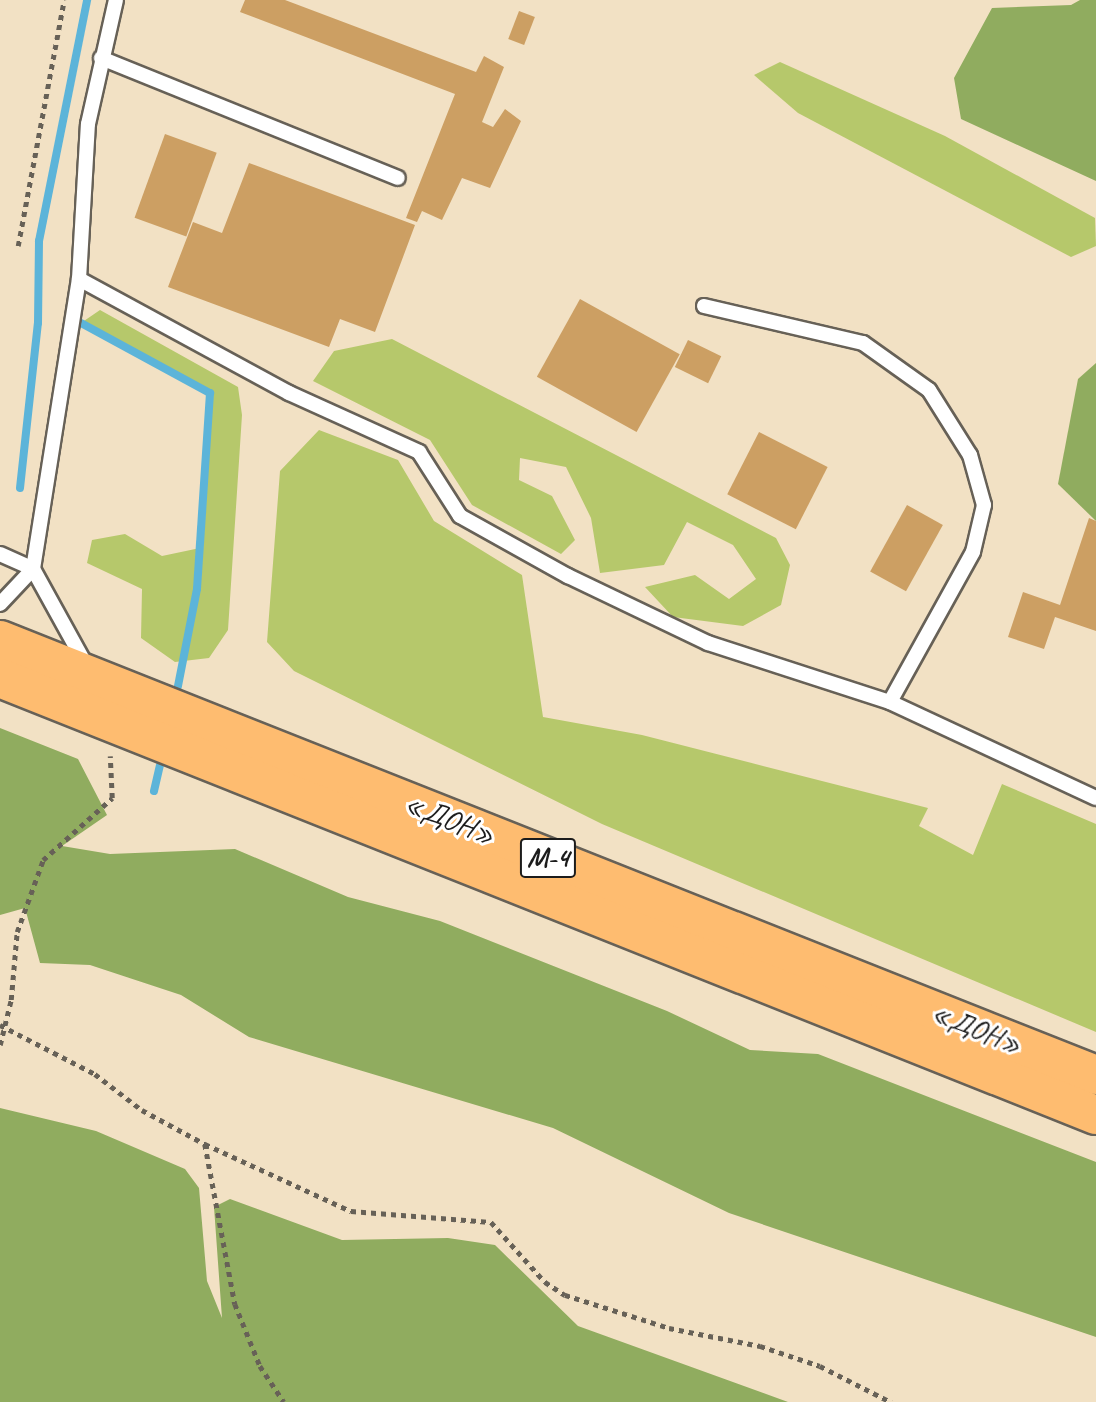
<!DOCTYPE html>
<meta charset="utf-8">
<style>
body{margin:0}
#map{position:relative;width:1096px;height:1402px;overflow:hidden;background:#f2e1c4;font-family:Caveat,sans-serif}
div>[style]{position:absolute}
.green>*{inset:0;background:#b6c86b}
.forest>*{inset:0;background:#90ac5f}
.stream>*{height:8px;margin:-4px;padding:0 4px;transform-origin:4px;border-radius:4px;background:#5cb4d9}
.building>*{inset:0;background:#cc9f63;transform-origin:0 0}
.path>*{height:4.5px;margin-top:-2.25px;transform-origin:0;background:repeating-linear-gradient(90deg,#676157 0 5px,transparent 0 10px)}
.roads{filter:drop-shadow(2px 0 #676157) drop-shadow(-2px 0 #676157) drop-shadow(0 2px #676157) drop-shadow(0 -2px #676157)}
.service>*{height:14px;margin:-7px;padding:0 7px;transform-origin:7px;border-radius:7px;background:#fff}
.trunk>*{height:38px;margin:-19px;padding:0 19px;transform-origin:19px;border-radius:19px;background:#febc70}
span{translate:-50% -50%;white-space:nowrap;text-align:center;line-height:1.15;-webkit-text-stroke:6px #fff;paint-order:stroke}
.shield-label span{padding:2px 5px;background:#fff;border:2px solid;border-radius:5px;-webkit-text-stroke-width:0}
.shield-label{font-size:28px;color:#1c1c1c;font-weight:700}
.street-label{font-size:30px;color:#1c1c1c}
</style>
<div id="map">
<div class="green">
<div style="clip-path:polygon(780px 62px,945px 136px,1095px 218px,1096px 246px,1071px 257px,798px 113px,754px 75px)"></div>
<div style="clip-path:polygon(100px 310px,238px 387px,242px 415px,228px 630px,209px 658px,175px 662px,141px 638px,142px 589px,87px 563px,92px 540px,125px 534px,162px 556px,200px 548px,210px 394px,81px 323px)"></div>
<div style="clip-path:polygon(392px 339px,776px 538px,790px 565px,781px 605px,743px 626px,673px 617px,645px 587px,695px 575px,729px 599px,756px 579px,733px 545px,687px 522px,664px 565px,600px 573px,591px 518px,566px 467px,520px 458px,519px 480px,552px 496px,575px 540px,561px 554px,472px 505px,430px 440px,313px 381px,334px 351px)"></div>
<div style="clip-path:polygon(319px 430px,398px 460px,434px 521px,522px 575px,543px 717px,642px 735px,928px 808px,919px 826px,973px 855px,1002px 784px,1096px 824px,1096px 1032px,602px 824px,294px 671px,267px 642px,280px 471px)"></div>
</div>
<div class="forest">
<div style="clip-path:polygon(1080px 0,1096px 0,1096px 181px,961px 119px,954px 78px,992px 8px,1071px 5px)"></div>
<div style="clip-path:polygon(1096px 363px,1096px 521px,1058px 484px,1078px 379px)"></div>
<div style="clip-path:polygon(0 728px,78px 759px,107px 815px,62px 846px,110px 854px,235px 849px,348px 897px,440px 921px,667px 1011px,750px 1050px,818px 1054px,1096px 1162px,1096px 1337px,729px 1213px,553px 1128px,249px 1037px,181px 995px,90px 965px,40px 963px,25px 908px,0 915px)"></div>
<div style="clip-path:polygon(0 1108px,96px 1131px,185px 1169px,199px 1188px,207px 1281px,222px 1318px,214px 1207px,230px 1199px,342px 1240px,448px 1238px,495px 1245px,578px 1326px,788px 1402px,0 1402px)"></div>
</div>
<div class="stream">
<div style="left:81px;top:323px;width:147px;rotate:28.5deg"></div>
<div style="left:210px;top:393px;width:196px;rotate:93.8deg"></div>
<div style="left:197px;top:589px;width:99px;rotate:101.1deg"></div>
<div style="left:20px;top:488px;width:166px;rotate:-83.8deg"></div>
<div style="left:38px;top:323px;width:82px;rotate:-89.3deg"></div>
<div style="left:39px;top:241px;width:246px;rotate:-78.7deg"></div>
<div style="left:154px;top:791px;width:26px;rotate:-77deg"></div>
</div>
<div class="building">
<div style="clip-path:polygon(245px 0,285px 0,476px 72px,484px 56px,504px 67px,482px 122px,493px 127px,505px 109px,521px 121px,490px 188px,462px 178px,442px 220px,422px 211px,417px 222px,406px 218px,455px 94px,240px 12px)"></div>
<div style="left:519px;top:11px;width:17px;height:30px;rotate:21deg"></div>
<div style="left:165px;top:134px;width:55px;height:89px;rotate:20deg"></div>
<div style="clip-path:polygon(249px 163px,415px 225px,375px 332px,340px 319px,329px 347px,168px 287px,193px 222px,222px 233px)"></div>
<div style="left:580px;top:299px;width:114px;height:89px;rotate:29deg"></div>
<div style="left:688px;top:340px;width:37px;height:30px;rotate:26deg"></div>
<div style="left:759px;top:432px;width:77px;height:70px;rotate:27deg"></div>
<div style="left:907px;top:505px;width:41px;height:76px;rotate:29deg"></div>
<div style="clip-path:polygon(1089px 518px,1096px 521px,1096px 631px,1055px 617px,1044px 649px,1008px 637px,1023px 592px,1060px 605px)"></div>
</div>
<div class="path">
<div style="left:18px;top:246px;width:250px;rotate:-79.4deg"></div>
<div style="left:0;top:1025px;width:107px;rotate:27.3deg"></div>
<div style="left:95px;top:1074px;width:59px;rotate:37.5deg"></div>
<div style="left:142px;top:1110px;width:72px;rotate:28.4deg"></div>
<div style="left:205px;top:1144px;width:163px;rotate:79.4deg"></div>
<div style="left:235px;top:1304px;width:67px;rotate:68deg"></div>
<div style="left:260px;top:1366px;width:43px;rotate:56.3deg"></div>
<div style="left:0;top:1045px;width:46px;rotate:-76.3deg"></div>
<div style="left:11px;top:1000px;width:68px;rotate:-85deg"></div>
<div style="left:17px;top:932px;width:77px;rotate:-70.1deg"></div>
<div style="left:43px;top:860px;width:93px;rotate:-41.9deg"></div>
<div style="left:112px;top:798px;width:42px;rotate:-92.7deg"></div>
<div style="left:205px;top:1144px;width:161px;rotate:24.7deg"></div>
<div style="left:351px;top:1211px;width:140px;rotate:4.5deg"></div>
<div style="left:491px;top:1222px;width:81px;rotate:48deg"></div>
<div style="left:545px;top:1282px;width:24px;rotate:33deg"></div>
<div style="left:565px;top:1295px;width:109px;rotate:17.6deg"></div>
<div style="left:669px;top:1328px;width:93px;rotate:11.2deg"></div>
<div style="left:760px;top:1346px;width:63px;rotate:18.4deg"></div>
<div style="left:820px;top:1366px;width:80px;rotate:26.9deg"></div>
</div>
<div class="roads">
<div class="service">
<div style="left:101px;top:58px;width:320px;rotate:22deg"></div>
<div style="left:79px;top:279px;width:239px;rotate:28.5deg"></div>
<div style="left:289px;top:393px;width:143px;rotate:24.4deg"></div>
<div style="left:419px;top:452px;width:76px;rotate:57.4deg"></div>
<div style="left:460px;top:516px;width:124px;rotate:29.1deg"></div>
<div style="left:568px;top:576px;width:155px;rotate:25.6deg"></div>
<div style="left:708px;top:643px;width:191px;rotate:18deg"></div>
<div style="left:890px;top:702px;width:227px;rotate:25deg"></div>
<div style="left:704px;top:306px;width:163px;rotate:13.1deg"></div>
<div style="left:863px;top:343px;width:81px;rotate:35.5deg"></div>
<div style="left:929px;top:390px;width:77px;rotate:57.8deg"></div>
<div style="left:970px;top:455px;width:52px;rotate:74.4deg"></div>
<div style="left:984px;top:505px;width:48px;rotate:103.2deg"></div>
<div style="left:973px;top:552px;width:171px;rotate:119deg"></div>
<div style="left:0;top:554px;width:36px;rotate:24deg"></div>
<div style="left:33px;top:569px;width:110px;rotate:61.1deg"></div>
<div style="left:0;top:604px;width:48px;rotate:-46.7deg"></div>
<div style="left:33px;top:569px;width:294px;rotate:-81deg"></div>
<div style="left:79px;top:279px;width:155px;rotate:-86.7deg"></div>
<div style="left:88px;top:124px;width:127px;rotate:-77.3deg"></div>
</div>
<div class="trunk">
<div style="left:0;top:640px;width:1179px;rotate:21.65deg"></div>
<div style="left:0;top:678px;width:1180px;rotate:21.74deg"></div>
</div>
</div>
<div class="shield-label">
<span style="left:548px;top:858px">М-4</span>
</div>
<div class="street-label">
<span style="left:450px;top:819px;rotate:22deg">«ДОН»</span>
<span style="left:977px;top:1028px;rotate:22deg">«ДОН»</span>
</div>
</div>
